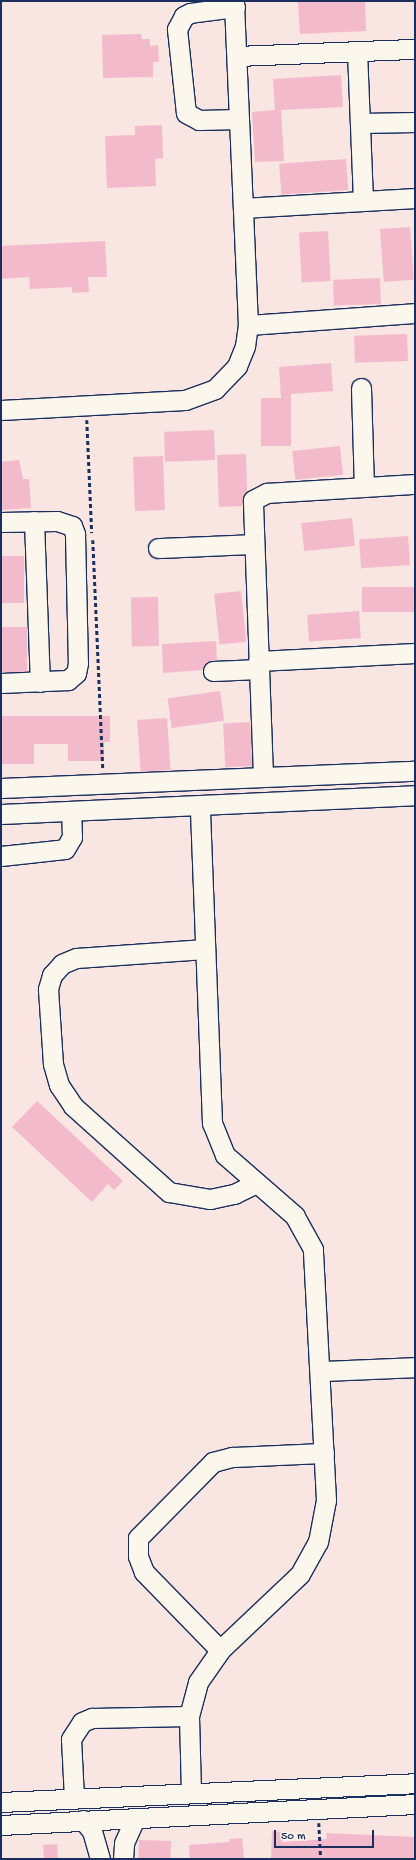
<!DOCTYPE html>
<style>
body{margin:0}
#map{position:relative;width:416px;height:1860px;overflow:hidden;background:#f9e5e2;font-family:"Gochi Hand",sans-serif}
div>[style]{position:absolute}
.building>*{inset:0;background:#f3bacb;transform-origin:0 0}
.path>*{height:2.5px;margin-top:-1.25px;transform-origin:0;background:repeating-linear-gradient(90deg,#1b2f5e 0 4px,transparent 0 7px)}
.roads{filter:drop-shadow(1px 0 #1b2f5e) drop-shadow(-1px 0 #1b2f5e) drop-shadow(0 1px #1b2f5e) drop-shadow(0 -1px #1b2f5e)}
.minor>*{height:19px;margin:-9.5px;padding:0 9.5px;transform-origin:9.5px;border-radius:9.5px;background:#fbf7ec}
span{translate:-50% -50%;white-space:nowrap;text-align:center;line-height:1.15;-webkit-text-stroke:3.5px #fbf7ec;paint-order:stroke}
.frame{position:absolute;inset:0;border:2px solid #1b2f5e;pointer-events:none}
.scale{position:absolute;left:274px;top:1830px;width:100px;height:18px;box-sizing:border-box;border:2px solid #1b2f5e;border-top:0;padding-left:5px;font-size:12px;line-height:14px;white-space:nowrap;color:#1b2f5e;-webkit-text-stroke:3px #fbf7ec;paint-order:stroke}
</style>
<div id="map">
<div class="building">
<div style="clip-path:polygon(309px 1px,365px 1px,366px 31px,300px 34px,298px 2px)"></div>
<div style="clip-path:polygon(141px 34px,142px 39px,150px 39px,150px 46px,158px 45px,159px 62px,153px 62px,153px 77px,103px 78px,102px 35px)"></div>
<div style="clip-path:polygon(341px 75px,343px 107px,281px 110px,284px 161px,255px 162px,252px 112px,275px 110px,273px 79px)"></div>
<div style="clip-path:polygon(162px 125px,163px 158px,155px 159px,156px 186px,107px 188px,105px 136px,135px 135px,135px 126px)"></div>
<div style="left:346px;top:159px;width:31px;height:67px;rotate:86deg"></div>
<div style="left:410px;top:227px;width:53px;height:30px;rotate:86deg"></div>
<div style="left:328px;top:231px;width:50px;height:29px;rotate:87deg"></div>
<div style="clip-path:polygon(105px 241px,107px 277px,88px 277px,89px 292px,72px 293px,72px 287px,30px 289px,29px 277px,1px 279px,1px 246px)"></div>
<div style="left:380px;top:278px;width:26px;height:47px;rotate:88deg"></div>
<div style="left:407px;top:334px;width:27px;height:53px;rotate:88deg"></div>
<div style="clip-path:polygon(331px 363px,333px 391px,291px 394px,291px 446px,261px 446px,261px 398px,281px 398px,279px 367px)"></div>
<div style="left:214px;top:430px;width:30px;height:50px;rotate:88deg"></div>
<div style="left:340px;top:446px;width:29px;height:48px;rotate:84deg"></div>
<div style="clip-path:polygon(246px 454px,247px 491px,242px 506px,219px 507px,217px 455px)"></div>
<div style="left:163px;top:456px;width:54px;height:30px;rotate:88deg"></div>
<div style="clip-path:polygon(19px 460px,23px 479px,29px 479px,31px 508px,1px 510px,1px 462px)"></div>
<div style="left:352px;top:518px;width:28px;height:51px;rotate:84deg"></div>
<div style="left:408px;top:536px;width:29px;height:49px;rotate:86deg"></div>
<div style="left:24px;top:556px;width:47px;height:23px;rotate:90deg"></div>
<div style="left:415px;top:587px;width:25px;height:53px;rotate:90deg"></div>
<div style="left:241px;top:591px;width:51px;height:27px;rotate:84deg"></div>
<div style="left:158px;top:597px;width:49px;height:27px;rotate:89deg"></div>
<div style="left:359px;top:611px;width:27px;height:52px;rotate:86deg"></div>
<div style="left:1px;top:627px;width:26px;height:45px"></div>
<div style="clip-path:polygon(216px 641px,217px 660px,207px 662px,202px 670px,163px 673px,162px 644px)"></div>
<div style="left:220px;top:691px;width:30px;height:53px;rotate:82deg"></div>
<div style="clip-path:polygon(1px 716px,110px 716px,110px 742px,104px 742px,104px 761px,68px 761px,68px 744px,34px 744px,34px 764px,1px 764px)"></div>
<div style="left:167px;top:718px;width:52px;height:30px;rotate:86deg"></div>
<div style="left:250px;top:722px;width:44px;height:27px;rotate:87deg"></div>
<div style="clip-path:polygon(37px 1101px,123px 1181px,114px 1190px,108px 1184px,92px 1202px,12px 1127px)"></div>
<div style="clip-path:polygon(272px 1831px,283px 1832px,282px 1842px,327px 1839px,326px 1833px,415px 1837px,415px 1859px,271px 1859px)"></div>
<div style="clip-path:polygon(242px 1838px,244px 1859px,190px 1859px,189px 1845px,230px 1842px,229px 1839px)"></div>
<div style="left:139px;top:1840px;width:32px;height:19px;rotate:2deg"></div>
<div style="left:57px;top:1844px;width:15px;height:14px;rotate:86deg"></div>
</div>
<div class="path">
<div style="left:87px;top:420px;width:113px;rotate:87.5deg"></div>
<div style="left:93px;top:540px;width:229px;rotate:87.5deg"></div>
<div style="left:319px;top:1823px;width:36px;rotate:87deg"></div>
</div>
<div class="roads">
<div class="minor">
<div style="left:235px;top:7px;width:45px;rotate:172.4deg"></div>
<div style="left:190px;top:13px;width:7px;rotate:153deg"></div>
<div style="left:184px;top:16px;width:15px;rotate:118deg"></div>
<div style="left:177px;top:29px;width:84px;rotate:83.9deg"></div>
<div style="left:186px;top:113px;width:15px;rotate:28deg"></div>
<div style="left:199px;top:120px;width:40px;rotate:-1.4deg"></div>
<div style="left:357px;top:51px;width:150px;rotate:87.7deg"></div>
<div style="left:237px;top:56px;width:178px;rotate:-2.3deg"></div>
<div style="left:360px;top:123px;width:55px;rotate:-1deg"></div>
<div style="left:243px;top:208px;width:172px;rotate:-3.3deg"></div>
<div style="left:248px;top:325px;width:167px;rotate:-4.1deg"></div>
<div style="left:361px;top:388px;width:99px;rotate:88.3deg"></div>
<div style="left:1px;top:410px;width:184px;rotate:-3.1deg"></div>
<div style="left:185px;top:400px;width:32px;rotate:-20deg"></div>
<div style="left:215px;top:389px;width:32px;rotate:-46deg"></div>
<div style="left:237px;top:366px;width:22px;rotate:-68deg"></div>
<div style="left:245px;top:346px;width:21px;rotate:-82deg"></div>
<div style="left:248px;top:325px;width:324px;rotate:-92.5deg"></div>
<div style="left:34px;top:521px;width:161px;rotate:87.9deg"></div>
<div style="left:1px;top:522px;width:56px;rotate:-1deg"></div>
<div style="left:57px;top:521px;width:16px;rotate:18deg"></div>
<div style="left:72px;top:526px;width:9px;rotate:69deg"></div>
<div style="left:75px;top:534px;width:129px;rotate:88.7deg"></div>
<div style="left:78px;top:663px;width:10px;rotate:101deg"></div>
<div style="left:76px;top:673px;width:11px;rotate:139deg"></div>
<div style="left:68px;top:680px;width:67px;rotate:177.4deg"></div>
<div style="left:158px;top:548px;width:95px;rotate:-2.4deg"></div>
<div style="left:258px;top:661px;width:157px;rotate:-2.9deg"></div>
<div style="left:213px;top:671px;width:46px;rotate:-2.5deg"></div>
<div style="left:263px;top:776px;width:276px;rotate:-92.1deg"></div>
<div style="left:253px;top:500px;width:16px;rotate:-27deg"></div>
<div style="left:267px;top:493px;width:148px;rotate:-3.5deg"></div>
<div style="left:1px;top:788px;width:414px;rotate:-2.4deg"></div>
<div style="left:1px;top:814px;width:414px;rotate:-2.6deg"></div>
<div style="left:1px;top:856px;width:64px;rotate:-6.2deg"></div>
<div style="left:65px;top:849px;width:14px;rotate:-60deg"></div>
<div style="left:72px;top:837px;width:26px;rotate:-92deg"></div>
<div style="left:205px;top:949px;width:129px;rotate:176deg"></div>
<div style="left:76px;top:958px;width:15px;rotate:157deg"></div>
<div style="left:62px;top:964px;width:15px;rotate:132deg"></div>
<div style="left:52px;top:975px;width:15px;rotate:106deg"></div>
<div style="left:48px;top:989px;width:75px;rotate:86.2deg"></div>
<div style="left:53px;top:1064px;width:22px;rotate:74deg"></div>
<div style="left:59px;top:1085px;width:25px;rotate:56deg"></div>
<div style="left:73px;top:1106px;width:129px;rotate:41.9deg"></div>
<div style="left:169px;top:1192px;width:42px;rotate:9.7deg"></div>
<div style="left:210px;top:1199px;width:25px;rotate:-12deg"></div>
<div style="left:234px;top:1194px;width:25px;rotate:-26deg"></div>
<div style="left:321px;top:1371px;width:94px;rotate:-2.4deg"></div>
<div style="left:220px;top:1650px;width:109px;rotate:-134.3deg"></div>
<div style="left:144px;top:1572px;width:17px;rotate:-111deg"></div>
<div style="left:138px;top:1556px;width:18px;rotate:-90deg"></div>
<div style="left:138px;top:1538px;width:107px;rotate:-45.4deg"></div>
<div style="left:213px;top:1462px;width:20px;rotate:-15deg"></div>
<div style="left:232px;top:1457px;width:92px;rotate:-2.5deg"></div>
<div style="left:191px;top:1793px;width:77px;rotate:-91.5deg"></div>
<div style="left:189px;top:1716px;width:35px;rotate:-75deg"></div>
<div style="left:198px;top:1682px;width:39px;rotate:-55deg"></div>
<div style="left:220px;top:1650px;width:110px;rotate:-43.5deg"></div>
<div style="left:300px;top:1574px;width:37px;rotate:-61deg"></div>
<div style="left:318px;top:1542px;width:43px;rotate:-79.2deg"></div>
<div style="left:326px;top:1500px;width:251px;rotate:-93deg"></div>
<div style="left:313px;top:1249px;width:38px;rotate:-119deg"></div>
<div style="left:295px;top:1216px;width:93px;rotate:-138.9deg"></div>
<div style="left:225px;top:1155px;width:35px;rotate:-112deg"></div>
<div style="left:212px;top:1123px;width:318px;rotate:-92.2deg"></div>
<div style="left:74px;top:1798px;width:59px;rotate:-92.9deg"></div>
<div style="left:71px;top:1739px;width:20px;rotate:-57deg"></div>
<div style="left:82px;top:1722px;width:11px;rotate:-22deg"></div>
<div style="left:92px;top:1718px;width:97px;rotate:-1.2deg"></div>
<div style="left:1px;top:1802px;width:414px;rotate:-2.6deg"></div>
<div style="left:83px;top:1820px;width:14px;rotate:51deg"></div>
<div style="left:92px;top:1831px;width:29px;rotate:74deg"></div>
<div style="left:1px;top:1825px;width:415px;rotate:-2.9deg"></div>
<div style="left:123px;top:1859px;width:16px;rotate:-86deg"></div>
<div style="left:124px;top:1843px;width:27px;rotate:-66deg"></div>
</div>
</div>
<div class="frame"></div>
<div class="scale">50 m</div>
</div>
